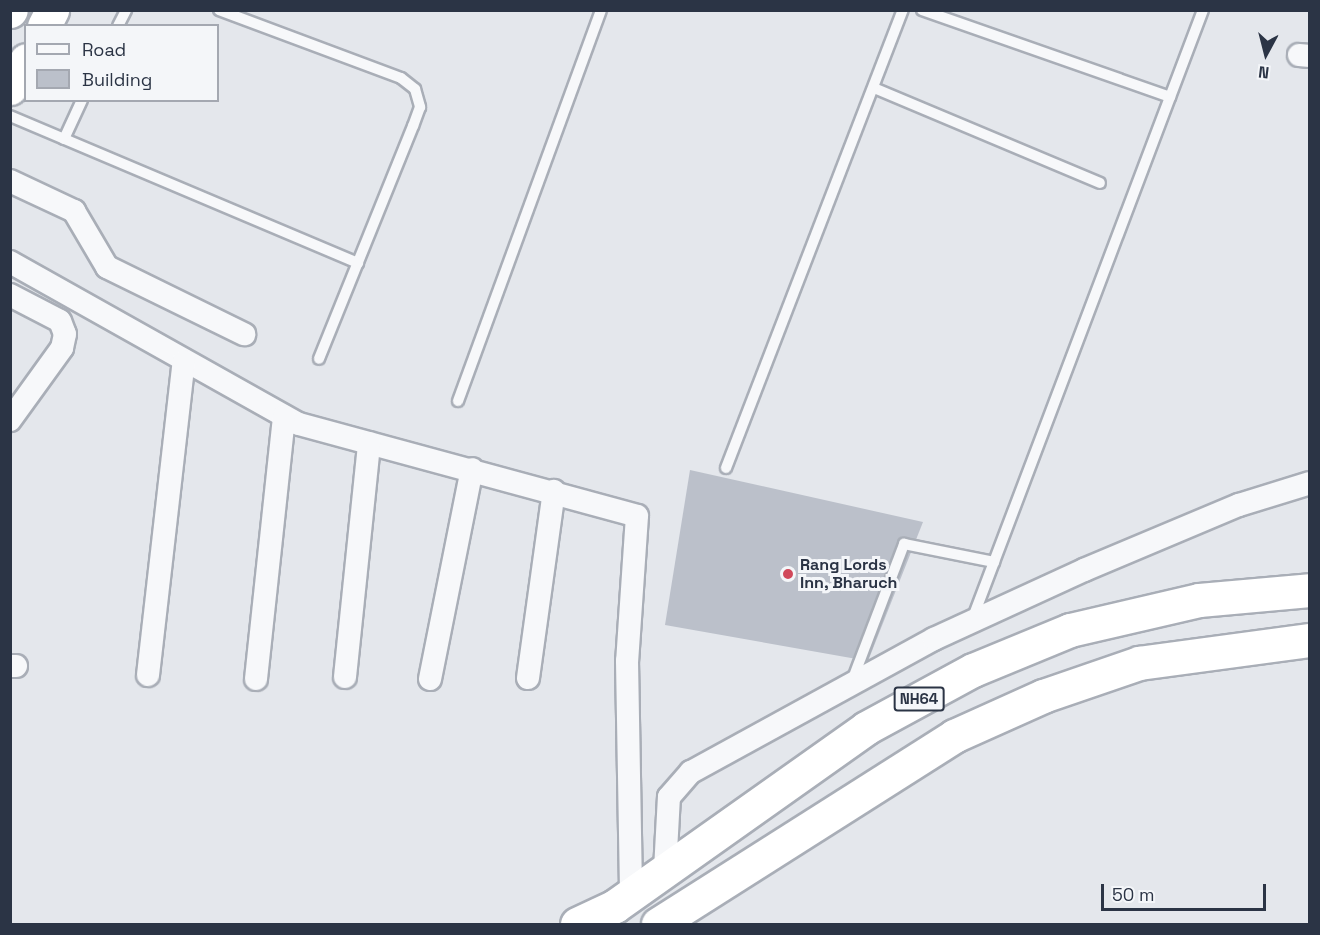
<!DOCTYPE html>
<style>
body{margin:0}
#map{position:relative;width:1320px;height:935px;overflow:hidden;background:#e4e7ec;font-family:"Space Grotesk",sans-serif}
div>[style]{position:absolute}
.building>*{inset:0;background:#bbc0ca}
.roads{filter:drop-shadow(2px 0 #a9aeb7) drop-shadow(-2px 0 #a9aeb7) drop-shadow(0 2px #a9aeb7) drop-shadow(0 -2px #a9aeb7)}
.lane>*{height:10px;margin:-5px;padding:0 5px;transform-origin:5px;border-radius:5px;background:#f7f8fa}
.street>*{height:22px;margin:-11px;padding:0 11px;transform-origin:11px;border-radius:11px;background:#f7f8fa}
.highway>*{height:33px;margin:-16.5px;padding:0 16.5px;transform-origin:16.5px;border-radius:16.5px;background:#fff}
.dots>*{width:16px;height:16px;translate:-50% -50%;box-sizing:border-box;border:3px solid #f4f6f9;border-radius:50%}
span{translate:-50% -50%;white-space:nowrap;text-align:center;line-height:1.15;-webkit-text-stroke:6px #f4f6f9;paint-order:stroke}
.shield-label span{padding:2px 4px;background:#f4f6f9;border:2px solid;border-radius:4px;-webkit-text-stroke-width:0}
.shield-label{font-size:15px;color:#2b3445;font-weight:700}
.poi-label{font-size:16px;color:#2b3445;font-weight:700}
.left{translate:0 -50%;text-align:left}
.frame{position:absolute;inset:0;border:12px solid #2b3445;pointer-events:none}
.legend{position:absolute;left:24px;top:24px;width:195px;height:78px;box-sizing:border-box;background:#f4f6f9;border:2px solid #a4a8b1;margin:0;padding:8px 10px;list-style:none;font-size:18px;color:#2b3445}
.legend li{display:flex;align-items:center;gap:12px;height:30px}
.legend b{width:30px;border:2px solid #a4a8b1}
.north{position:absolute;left:1236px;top:24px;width:60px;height:60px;-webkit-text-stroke:4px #f4f6f9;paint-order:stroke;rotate:187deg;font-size:16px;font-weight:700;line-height:24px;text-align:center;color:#2b3445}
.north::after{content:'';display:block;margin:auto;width:21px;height:27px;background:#2b3445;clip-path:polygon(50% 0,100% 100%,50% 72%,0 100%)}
.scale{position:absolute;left:1101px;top:884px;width:165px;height:27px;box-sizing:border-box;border:3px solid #2b3445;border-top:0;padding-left:8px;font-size:18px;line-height:21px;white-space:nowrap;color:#2b3445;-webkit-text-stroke:4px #f4f6f9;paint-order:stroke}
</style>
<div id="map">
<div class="building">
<div style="clip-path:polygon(690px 470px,923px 522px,868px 661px,665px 625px)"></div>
</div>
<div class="roads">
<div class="lane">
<div style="left:219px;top:10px;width:194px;rotate:20.5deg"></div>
<div style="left:401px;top:78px;width:18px;rotate:38deg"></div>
<div style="left:415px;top:89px;width:19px;rotate:74deg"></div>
<div style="left:420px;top:107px;width:20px;rotate:110deg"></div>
<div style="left:413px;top:126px;width:251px;rotate:112deg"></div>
<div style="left:922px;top:10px;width:263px;rotate:19.3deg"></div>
<div style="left:118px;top:26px;width:18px;rotate:-63deg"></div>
<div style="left:874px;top:88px;width:245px;rotate:22.8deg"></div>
<div style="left:10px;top:116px;width:378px;rotate:22.9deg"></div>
<div style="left:64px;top:139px;width:43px;rotate:-65.2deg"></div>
<div style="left:458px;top:401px;width:416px;rotate:-69.9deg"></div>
<div style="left:726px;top:468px;width:491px;rotate:-68.9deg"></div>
<div style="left:972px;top:620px;width:652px;rotate:-69.26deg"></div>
<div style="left:852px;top:681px;width:147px;rotate:-69.2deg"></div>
<div style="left:904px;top:544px;width:92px;rotate:11.3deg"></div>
</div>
<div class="street">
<div style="left:1299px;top:55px;width:11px;rotate:5deg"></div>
<div style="left:10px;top:181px;width:71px;rotate:25.1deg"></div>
<div style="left:74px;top:211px;width:65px;rotate:59.5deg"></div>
<div style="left:107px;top:267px;width:153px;rotate:26.1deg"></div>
<div style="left:10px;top:262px;width:331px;rotate:29.3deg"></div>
<div style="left:299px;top:424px;width:350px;rotate:15.2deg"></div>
<div style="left:637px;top:516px;width:145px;rotate:93.9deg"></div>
<div style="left:627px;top:661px;width:233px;rotate:89deg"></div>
<div style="left:10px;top:295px;width:56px;rotate:27.5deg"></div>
<div style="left:60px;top:321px;width:14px;rotate:69deg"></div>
<div style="left:65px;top:334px;width:14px;rotate:102deg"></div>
<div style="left:62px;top:348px;width:89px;rotate:125.8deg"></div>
<div style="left:10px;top:666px;width:6px"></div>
<div style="left:148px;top:675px;width:316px;rotate:-83.5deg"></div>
<div style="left:345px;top:677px;width:235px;rotate:-84.1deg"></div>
<div style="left:528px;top:678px;width:189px;rotate:-82.1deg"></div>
<div style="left:256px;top:679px;width:264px;rotate:-83.9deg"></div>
<div style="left:430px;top:679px;width:214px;rotate:-78.7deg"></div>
<div style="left:665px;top:870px;width:73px;rotate:-86.9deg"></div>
<div style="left:669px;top:797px;width:33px;rotate:-49deg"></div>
<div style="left:691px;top:772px;width:277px;rotate:-28.7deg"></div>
<div style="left:934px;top:639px;width:165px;rotate:-24.7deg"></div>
<div style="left:1084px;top:570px;width:168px;rotate:-22.8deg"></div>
<div style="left:1239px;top:505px;width:74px;rotate:-17.2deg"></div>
</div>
<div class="highway">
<div style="left:10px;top:11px;width:1px;rotate:-45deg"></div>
<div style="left:44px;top:26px;width:18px;rotate:-63deg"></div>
<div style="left:10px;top:88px;width:32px;rotate:-60deg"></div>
<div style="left:577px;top:924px;width:42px;rotate:-25.3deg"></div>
<div style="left:615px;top:906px;width:308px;rotate:-35.3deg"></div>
<div style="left:866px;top:728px;width:122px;rotate:-28.5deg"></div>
<div style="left:973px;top:670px;width:105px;rotate:-22.4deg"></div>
<div style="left:1070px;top:630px;width:132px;rotate:-13.1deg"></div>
<div style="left:1199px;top:600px;width:111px;rotate:-5.1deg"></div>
<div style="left:658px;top:924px;width:351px;rotate:-32.4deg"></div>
<div style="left:954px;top:736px;width:98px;rotate:-24.2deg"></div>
<div style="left:1043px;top:696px;width:102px;rotate:-19deg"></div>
<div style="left:1139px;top:663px;width:173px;rotate:-7.7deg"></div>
</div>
</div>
<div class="dots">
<div style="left:788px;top:574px;background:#d1495b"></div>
</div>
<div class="shield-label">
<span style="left:919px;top:699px">NH64</span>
</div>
<div class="poi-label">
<span class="left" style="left:800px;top:574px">Rang Lords<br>Inn, Bharuch</span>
</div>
<div class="frame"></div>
<ul class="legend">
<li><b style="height:8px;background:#f7f8fa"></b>Road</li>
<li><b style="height:16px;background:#bbc0ca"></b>Building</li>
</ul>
<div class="north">N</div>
<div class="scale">50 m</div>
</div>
